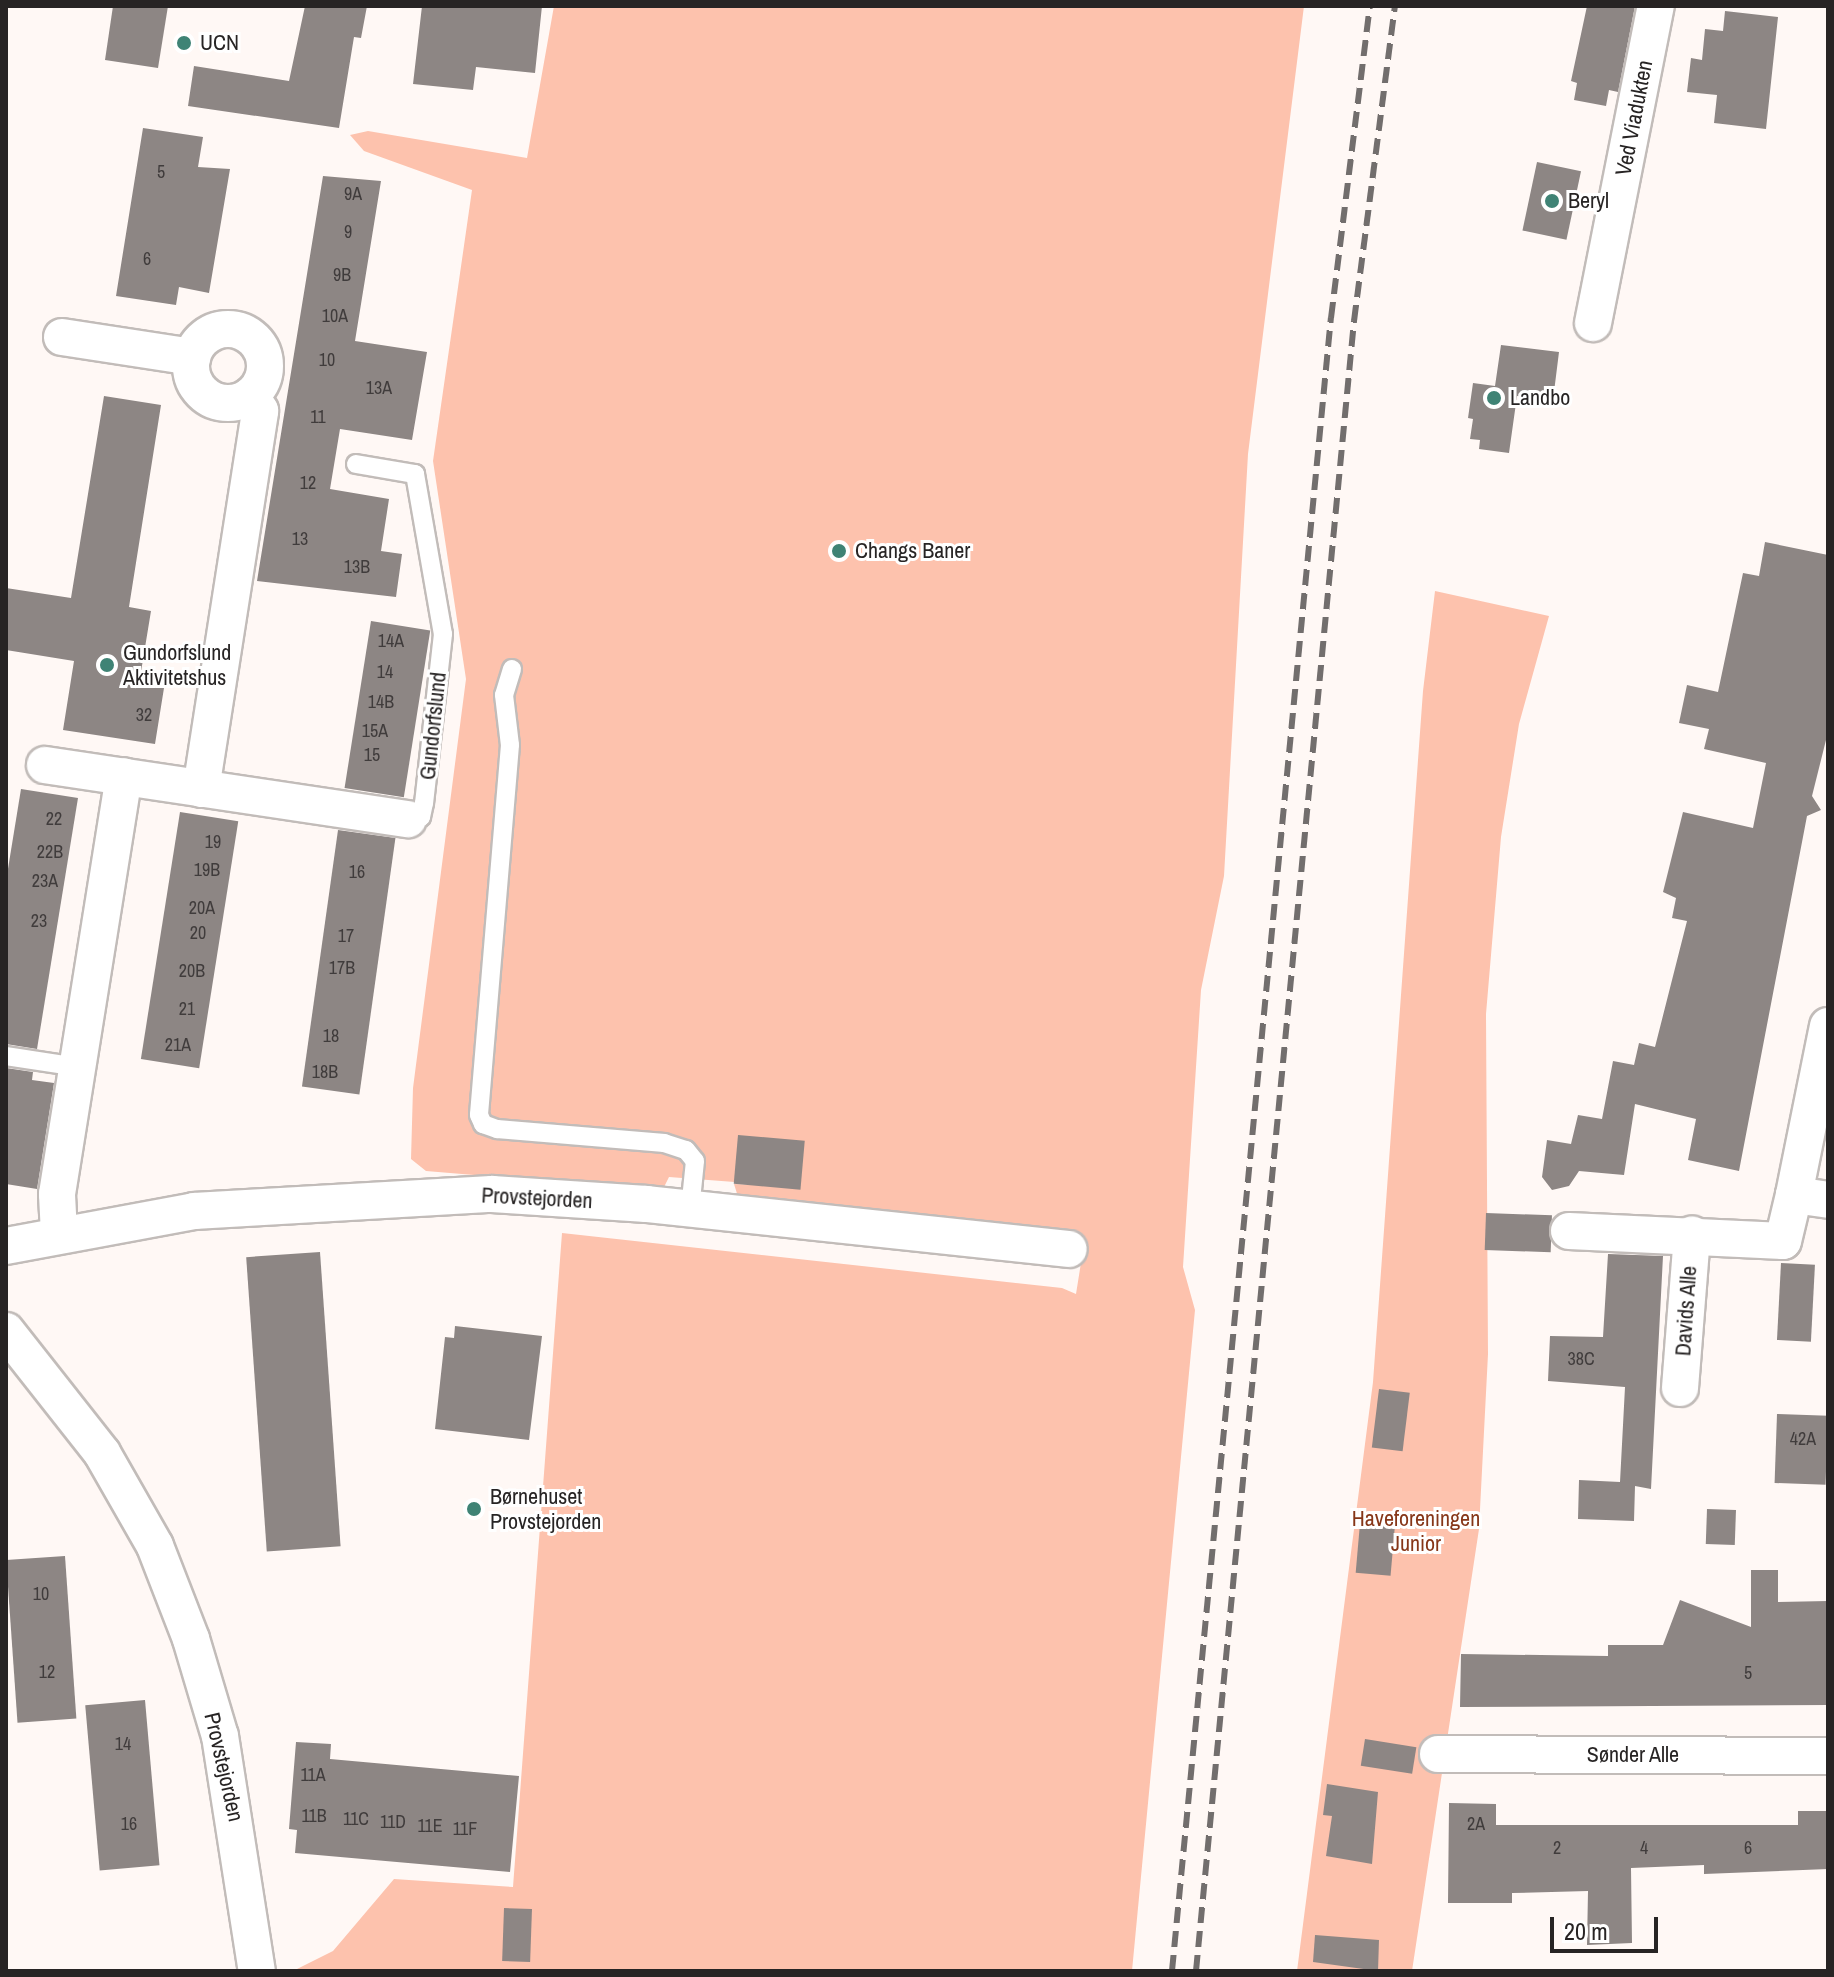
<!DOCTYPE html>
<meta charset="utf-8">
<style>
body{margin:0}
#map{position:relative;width:1834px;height:1977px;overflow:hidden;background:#fff8f5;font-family:"Archivo Narrow",sans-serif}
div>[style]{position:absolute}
.green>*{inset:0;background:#fdc2ad}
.building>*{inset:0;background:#8d8684;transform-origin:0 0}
.roads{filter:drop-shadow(2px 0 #c2bcb9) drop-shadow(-2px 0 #c2bcb9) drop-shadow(0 2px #c2bcb9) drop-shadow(0 -2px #c2bcb9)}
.service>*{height:18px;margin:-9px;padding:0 9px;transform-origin:9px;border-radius:9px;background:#fff}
.minor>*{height:36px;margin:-18px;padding:0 18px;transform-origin:18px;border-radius:18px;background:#fff}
.minor>.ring{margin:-18px;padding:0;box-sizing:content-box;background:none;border:36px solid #fff;border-radius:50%}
.rail>*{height:6px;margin-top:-3px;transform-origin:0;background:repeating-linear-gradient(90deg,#726e6d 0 16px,transparent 0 24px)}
.dots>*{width:22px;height:22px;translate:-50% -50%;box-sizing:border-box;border:4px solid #fff;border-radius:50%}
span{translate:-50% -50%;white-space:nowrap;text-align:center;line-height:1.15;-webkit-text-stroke:6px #fff;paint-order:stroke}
.number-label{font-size:18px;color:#403c3c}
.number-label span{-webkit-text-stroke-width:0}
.poi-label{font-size:22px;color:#272424}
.left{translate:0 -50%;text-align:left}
.street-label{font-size:22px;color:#272424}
.park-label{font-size:22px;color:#863618}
.frame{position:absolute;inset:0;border:8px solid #272424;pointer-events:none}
.scale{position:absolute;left:1550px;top:1917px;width:108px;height:36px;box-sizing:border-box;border:4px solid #272424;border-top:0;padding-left:10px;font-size:24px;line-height:28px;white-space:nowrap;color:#272424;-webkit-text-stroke:6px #fff;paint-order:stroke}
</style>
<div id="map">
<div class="green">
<div style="clip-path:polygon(554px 6px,1304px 6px,1248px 454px,1224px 876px,1201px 990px,1183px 1267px,1195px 1310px,1132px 1971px,293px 1971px,333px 1951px,394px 1879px,513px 1887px,562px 1233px,1062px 1288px,1076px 1294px,1084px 1244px,739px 1200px,734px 1184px,800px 1187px,669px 1177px,662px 1191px,426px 1171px,411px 1159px,413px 1088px,466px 679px,433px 461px,472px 190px,364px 151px,350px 135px,368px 131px,527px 158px)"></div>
<div style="clip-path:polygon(1435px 591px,1549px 616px,1519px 724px,1501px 837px,1486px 1014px,1488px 1354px,1479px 1529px,1412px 1971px,1297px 1971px,1373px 1382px,1423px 691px)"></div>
</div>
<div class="building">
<div style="clip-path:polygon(113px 6px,168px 6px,158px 68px,105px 60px)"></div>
<div style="clip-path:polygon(305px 6px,367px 6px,361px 38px,354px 37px,339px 128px,188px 106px,194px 66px,289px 81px)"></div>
<div style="clip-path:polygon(422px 6px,542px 6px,535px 73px,476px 67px,473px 90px,413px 84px)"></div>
<div style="clip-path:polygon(1587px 6px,1635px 6px,1618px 92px,1609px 90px,1606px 106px,1574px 100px,1577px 83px,1571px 81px)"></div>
<div style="clip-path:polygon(1725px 11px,1778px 17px,1766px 129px,1714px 123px,1717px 95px,1687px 92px,1691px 58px,1702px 60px,1705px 29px,1723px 31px)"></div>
<div style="clip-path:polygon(143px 128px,203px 137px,198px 167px,230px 169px,209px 293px,179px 287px,176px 305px,116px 296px)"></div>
<div style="left:1537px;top:162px;width:45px;height:70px;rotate:12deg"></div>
<div style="clip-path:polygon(323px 176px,381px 181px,355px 341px,427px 352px,412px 440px,340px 429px,330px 489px,389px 499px,381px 551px,402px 554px,396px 597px,257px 581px)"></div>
<div style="clip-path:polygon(1501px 345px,1559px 352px,1553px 400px,1517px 396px,1509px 453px,1479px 449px,1480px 440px,1470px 439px,1473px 419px,1468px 418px,1473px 383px,1495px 386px)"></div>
<div style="clip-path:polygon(104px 396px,161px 405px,129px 607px,151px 611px,139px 684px,164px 688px,155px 744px,63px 730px,74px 661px,6px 650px,6px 588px,71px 598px)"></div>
<div style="clip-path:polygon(1765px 542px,1828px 555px,1828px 732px,1812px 796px,1821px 810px,1807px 816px,1739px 1171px,1688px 1160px,1696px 1119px,1635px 1104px,1624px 1175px,1579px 1171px,1569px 1186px,1552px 1190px,1542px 1177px,1547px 1140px,1571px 1144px,1578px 1115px,1602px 1119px,1613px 1061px,1634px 1065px,1639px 1043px,1655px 1047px,1687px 921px,1672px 918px,1676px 898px,1663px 892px,1683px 812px,1753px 828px,1766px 763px,1704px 749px,1709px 729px,1679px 723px,1687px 685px,1718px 692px,1743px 573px,1759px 576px)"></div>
<div style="left:371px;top:621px;width:60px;height:169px;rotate:9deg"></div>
<div style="clip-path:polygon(21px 789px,78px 798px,37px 1049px,6px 1044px,6px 881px)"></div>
<div style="left:180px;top:812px;width:59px;height:250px;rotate:9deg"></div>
<div style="left:338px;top:830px;width:58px;height:259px;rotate:8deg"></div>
<div style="clip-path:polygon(6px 1068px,33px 1072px,32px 1080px,54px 1083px,37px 1189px,6px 1184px)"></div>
<div style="left:738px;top:1135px;width:67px;height:49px;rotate:5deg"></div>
<div style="left:1486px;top:1213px;width:66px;height:37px;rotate:2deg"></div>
<div style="left:320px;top:1252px;width:295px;height:74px;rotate:86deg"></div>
<div style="clip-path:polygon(1608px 1254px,1663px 1256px,1651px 1489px,1635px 1486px,1634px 1521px,1578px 1519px,1579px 1480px,1620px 1482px,1625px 1387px,1548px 1381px,1550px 1336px,1603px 1337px)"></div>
<div style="left:1781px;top:1263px;width:34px;height:77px;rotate:3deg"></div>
<div style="clip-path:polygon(455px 1326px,542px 1336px,529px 1440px,435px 1429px,445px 1337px,454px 1338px)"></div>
<div style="left:1379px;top:1389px;width:31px;height:59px;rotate:7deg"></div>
<div style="left:1777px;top:1414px;width:51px;height:69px;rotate:2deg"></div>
<div style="left:1707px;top:1509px;width:29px;height:35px;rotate:2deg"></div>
<div style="left:1361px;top:1512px;width:35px;height:61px;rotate:5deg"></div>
<div style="left:65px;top:1556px;width:163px;height:59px;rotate:86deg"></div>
<div style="clip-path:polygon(1751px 1570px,1778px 1570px,1778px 1602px,1828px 1601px,1828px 1705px,1460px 1707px,1461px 1654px,1608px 1656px,1608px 1645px,1663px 1645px,1680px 1600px,1751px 1627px)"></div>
<div style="left:145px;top:1700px;width:166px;height:60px;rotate:85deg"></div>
<div style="left:1365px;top:1739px;width:52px;height:27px;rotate:9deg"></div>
<div style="clip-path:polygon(296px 1742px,331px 1744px,330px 1759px,519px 1776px,510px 1872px,295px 1853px,297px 1830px,289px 1829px)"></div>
<div style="clip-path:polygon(1327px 1784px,1378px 1792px,1372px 1864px,1326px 1856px,1332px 1816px,1323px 1815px)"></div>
<div style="clip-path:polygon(1449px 1803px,1496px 1804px,1496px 1825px,1798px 1825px,1798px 1811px,1828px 1811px,1828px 1869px,1704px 1874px,1704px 1865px,1631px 1868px,1632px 1943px,1587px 1945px,1588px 1891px,1512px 1893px,1512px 1903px,1448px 1903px)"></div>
<div style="left:504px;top:1908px;width:28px;height:53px;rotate:2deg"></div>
<div style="clip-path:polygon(1315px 1935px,1379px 1940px,1378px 1971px,1313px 1962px)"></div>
</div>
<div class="roads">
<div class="service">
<div style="left:356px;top:464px;width:60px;rotate:9.6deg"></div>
<div style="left:415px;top:474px;width:162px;rotate:80.1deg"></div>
<div style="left:443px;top:634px;width:170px;rotate:96.4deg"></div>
<div style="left:424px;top:803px;width:14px;rotate:102deg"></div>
<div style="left:421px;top:817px;width:13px;rotate:171deg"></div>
<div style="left:512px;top:669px;width:27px;rotate:107deg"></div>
<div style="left:504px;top:695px;width:50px;rotate:83.2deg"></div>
<div style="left:510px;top:745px;width:371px;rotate:94.8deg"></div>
<div style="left:479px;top:1115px;width:10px;rotate:66deg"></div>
<div style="left:483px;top:1124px;width:15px;rotate:20deg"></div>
<div style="left:497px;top:1129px;width:168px;rotate:4.8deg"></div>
<div style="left:664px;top:1143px;width:23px;rotate:18deg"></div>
<div style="left:686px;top:1150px;width:14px;rotate:51deg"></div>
<div style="left:695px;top:1161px;width:48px;rotate:95.9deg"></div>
<div style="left:6px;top:1056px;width:73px;rotate:8.7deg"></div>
</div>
<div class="minor">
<div style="left:1593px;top:323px;width:323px;rotate:-78.8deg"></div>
<div class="ring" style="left:191px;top:329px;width:38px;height:38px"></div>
<div style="left:62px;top:337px;width:132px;rotate:8.7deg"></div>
<div style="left:45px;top:765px;width:367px;rotate:8.5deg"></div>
<div style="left:201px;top:789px;width:383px;rotate:-81.1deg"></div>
<div style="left:260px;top:411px;width:18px;rotate:-119deg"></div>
<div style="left:1828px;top:1026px;width:172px;rotate:101.4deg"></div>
<div style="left:1794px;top:1195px;width:34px;rotate:8deg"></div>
<div style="left:1569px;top:1231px;width:214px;rotate:2.7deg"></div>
<div style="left:1783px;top:1241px;width:47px;rotate:-76.6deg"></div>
<div style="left:59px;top:1233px;width:39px;rotate:-93deg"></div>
<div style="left:57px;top:1194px;width:423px;rotate:-80.9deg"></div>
<div style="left:6px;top:1246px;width:191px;rotate:-10.5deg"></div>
<div style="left:194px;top:1211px;width:298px;rotate:-3.3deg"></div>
<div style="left:492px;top:1194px;width:155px;rotate:3.7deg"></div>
<div style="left:647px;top:1204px;width:424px;rotate:6.1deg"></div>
<div style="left:6px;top:1331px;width:155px;rotate:51.8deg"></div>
<div style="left:102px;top:1453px;width:107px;rotate:60.3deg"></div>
<div style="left:155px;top:1546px;width:100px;rotate:68.8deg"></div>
<div style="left:191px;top:1639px;width:101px;rotate:73.4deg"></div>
<div style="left:220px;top:1736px;width:238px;rotate:81.1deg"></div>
<div style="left:1680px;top:1388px;width:154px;rotate:-85.5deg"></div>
<div style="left:1438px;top:1754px;width:390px;rotate:0.3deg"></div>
</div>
</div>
<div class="rail">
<div style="left:1172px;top:1971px;width:1661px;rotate:-84.51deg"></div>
<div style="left:1331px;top:318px;width:314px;rotate:-82.9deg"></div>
<div style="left:1196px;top:1971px;width:1658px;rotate:-84.53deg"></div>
<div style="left:1354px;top:321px;width:318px;rotate:-82.6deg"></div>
</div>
<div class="dots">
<div style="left:184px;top:43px;background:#3f8375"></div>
<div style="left:1552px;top:201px;background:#3f8375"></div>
<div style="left:1494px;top:398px;background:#3f8375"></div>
<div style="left:839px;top:551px;background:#3f8375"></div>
<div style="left:107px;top:665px;background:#3f8375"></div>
<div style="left:474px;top:1509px;background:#3f8375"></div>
</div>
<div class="number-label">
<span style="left:161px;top:172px">5</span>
<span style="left:353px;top:194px">9A</span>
<span style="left:348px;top:232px">9</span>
<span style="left:147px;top:259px">6</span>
<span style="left:342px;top:275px">9B</span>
<span style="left:335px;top:316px">10A</span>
<span style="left:327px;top:360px">10</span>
<span style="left:379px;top:388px">13A</span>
<span style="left:318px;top:417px">11</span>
<span style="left:308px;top:483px">12</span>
<span style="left:300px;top:539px">13</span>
<span style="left:357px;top:567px">13B</span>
<span style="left:391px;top:641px">14A</span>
<span style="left:385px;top:672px">14</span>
<span style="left:381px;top:702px">14B</span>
<span style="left:144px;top:715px">32</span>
<span style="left:375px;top:731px">15A</span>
<span style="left:372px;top:755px">15</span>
<span style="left:54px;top:819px">22</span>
<span style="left:213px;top:842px">19</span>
<span style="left:50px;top:852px">22B</span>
<span style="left:207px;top:870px">19B</span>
<span style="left:357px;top:872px">16</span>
<span style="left:45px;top:881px">23A</span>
<span style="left:202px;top:908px">20A</span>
<span style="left:39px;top:921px">23</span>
<span style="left:198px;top:933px">20</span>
<span style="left:346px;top:936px">17</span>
<span style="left:342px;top:968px">17B</span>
<span style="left:192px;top:971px">20B</span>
<span style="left:187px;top:1009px">21</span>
<span style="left:331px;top:1036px">18</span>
<span style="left:178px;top:1045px">21A</span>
<span style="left:325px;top:1072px">18B</span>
<span style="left:1581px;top:1359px">38C</span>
<span style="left:1803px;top:1439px">42A</span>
<span style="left:41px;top:1594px">10</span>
<span style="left:47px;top:1672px">12</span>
<span style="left:1748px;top:1673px">5</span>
<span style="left:123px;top:1744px">14</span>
<span style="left:313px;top:1775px">11A</span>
<span style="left:314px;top:1816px">11B</span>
<span style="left:356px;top:1819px">11C</span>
<span style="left:393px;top:1822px">11D</span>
<span style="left:129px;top:1824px">16</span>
<span style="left:1476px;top:1824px">2A</span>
<span style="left:430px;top:1826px">11E</span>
<span style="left:465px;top:1829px">11F</span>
<span style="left:1557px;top:1848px">2</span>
<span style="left:1644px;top:1848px">4</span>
<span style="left:1748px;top:1848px">6</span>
</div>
<div class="poi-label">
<span class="left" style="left:200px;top:43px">UCN</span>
<span class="left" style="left:1568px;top:201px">Beryl</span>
<span class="left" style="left:1510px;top:398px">Landbo</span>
<span class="left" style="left:855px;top:551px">Changs Baner</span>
<span class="left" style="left:123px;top:665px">Gundorfslund<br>Aktivitetshus</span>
<span class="left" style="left:490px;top:1509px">Børnehuset<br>Provstejorden</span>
</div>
<div class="street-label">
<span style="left:1634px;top:118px;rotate:-79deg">Ved Viadukten</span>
<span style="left:433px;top:726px;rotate:-84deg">Gundorfslund</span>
<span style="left:537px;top:1198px;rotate:3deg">Provstejorden</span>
<span style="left:1686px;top:1311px;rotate:-86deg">Davids Alle</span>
<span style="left:1633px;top:1755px">Sønder Alle</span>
<span style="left:224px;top:1767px;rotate:77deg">Provstejorden</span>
</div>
<div class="park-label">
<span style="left:1416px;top:1531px">Haveforeningen<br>Junior</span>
</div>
<div class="frame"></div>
<div class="scale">20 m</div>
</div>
